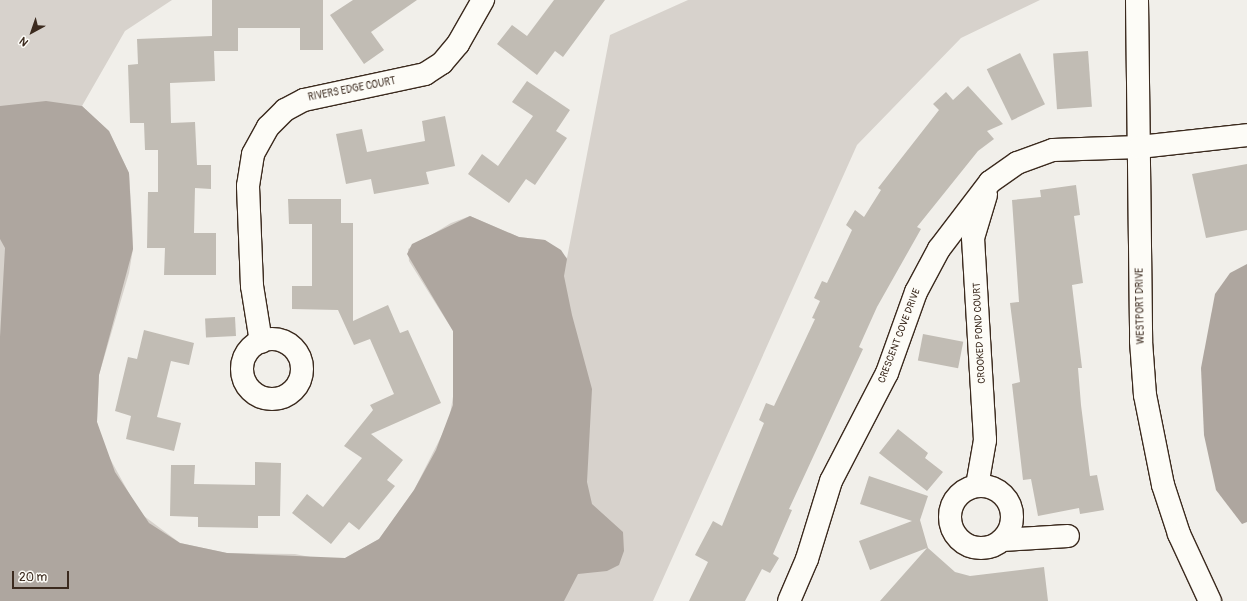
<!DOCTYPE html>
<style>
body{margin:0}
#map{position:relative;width:1247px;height:601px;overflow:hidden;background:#f1efea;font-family:Pangolin,sans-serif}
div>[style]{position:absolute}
.green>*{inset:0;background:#d7d2cc}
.water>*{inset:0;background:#aea69f}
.building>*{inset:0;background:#c1bcb4;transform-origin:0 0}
.roads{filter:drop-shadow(1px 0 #3b2a1e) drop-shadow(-1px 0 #3b2a1e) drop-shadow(0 1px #3b2a1e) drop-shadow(0 -1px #3b2a1e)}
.minor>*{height:22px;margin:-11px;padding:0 11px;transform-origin:11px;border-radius:11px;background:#fdfcf7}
.minor>.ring{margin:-11px;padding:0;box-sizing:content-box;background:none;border:22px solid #fdfcf7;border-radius:50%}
span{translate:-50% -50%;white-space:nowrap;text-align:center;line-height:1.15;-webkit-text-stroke:3px #fdfcf7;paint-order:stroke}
.street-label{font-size:10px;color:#3b2a1e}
.north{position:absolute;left:12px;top:12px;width:40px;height:40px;-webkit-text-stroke:3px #fdfcf7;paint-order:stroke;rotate:220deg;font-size:11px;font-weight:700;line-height:16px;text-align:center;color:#3b2a1e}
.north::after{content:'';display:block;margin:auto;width:14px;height:18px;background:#3b2a1e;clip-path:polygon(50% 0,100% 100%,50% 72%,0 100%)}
.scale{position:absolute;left:12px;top:571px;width:57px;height:18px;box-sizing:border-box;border:2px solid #3b2a1e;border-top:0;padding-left:5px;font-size:12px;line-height:14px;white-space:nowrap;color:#3b2a1e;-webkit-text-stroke:3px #fdfcf7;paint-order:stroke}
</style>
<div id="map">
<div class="green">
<div style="clip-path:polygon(0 0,172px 0,125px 31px,82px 106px,109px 131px,129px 173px,132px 219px,133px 249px,129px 273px,99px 375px,97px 422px,103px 446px,140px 513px,180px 543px,227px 553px,295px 554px,320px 559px,345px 558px,379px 539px,414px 490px,449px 421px,455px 384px,453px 331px,409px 261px,408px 249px,451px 223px,470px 216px,519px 237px,545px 240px,567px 258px,610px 35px,688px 0,1040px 0,961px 38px,857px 145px,653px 601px,0 601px)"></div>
</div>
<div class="water">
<div style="clip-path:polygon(46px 101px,82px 106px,109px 131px,129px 173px,133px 249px,99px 375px,97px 422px,115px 472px,149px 523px,180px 543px,227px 553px,345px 558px,379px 539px,414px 490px,436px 450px,453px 405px,453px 331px,407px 254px,412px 244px,470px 216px,519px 237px,545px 240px,561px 250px,567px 259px,564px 276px,572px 315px,592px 389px,587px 482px,592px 504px,623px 532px,624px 551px,619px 565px,607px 571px,578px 574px,564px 601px,0 601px,0 337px,5px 248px,0 239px,0 106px)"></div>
<div style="clip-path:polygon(1247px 264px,1247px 522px,1242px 524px,1216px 490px,1204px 435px,1201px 368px,1215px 294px,1230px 273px)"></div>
</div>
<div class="building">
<div style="clip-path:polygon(212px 0,323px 0,323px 50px,300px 50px,300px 28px,238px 28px,238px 51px,214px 51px,215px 81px,170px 83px,171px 123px,195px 122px,197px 165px,211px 165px,211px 189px,195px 188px,194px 233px,216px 233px,216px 275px,164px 275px,165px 248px,147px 248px,148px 192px,158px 192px,158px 150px,145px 150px,144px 123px,130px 123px,128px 65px,138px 64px,137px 39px,212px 36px)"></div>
<div style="clip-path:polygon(353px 0,417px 0,371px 32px,384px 50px,364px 64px,330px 15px)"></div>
<div style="clip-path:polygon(554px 0,605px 0,563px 57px,555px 51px,537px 75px,497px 44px,512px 25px,527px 36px)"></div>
<div style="left:1088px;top:51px;width:56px;height:35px;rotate:86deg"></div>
<div style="left:1020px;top:53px;width:57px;height:37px;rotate:64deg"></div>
<div style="clip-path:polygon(527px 81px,570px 110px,556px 131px,567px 138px,535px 185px,526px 179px,509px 203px,468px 174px,482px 154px,498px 166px,533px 116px,512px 102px)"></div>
<div style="clip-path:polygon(968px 86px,1003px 124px,987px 131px,994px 139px,978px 151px,917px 227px,921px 229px,877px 307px,859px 347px,863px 349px,789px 509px,792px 510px,773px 554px,779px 558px,770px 573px,762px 569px,745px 601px,689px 601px,708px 562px,695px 555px,713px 521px,722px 526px,764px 423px,759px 420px,766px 403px,774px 406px,815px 319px,812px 318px,820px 301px,814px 298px,822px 281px,827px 283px,852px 230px,846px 225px,855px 210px,864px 217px,881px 190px,878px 188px,939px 110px,933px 104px,946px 92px,953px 100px)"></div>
<div style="clip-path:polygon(445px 116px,455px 166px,426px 172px,429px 184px,374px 194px,371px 179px,346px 184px,336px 134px,362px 129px,367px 152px,425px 141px,422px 121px)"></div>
<div style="clip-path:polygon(1247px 164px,1247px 230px,1206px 238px,1192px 174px)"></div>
<div style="clip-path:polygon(1076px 185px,1080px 215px,1074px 216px,1083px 283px,1072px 285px,1082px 368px,1078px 368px,1081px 405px,1090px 476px,1097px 475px,1104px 510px,1080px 514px,1079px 508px,1038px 516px,1031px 479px,1023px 480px,1012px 384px,1020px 382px,1010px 303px,1019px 302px,1012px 200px,1041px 197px,1040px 190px)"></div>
<div style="clip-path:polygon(288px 199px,341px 199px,341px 223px,353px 223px,353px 321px,388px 305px,400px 333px,408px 330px,441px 403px,371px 434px,403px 460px,387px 480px,395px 486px,359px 530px,349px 522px,331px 544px,292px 513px,307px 494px,323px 507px,362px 458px,344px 446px,373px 410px,370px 405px,394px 394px,370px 339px,354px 345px,338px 310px,292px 309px,292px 286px,312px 286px,312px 224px,289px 224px)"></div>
<div style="left:235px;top:317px;width:19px;height:30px;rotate:87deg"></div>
<div style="clip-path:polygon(144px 330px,194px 343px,189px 365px,171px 361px,157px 417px,181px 423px,174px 451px,126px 439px,131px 416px,115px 411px,128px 357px,137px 359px)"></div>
<div style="left:923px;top:334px;width:41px;height:27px;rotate:11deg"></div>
<div style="clip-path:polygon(898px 429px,928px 453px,925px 458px,943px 472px,927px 491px,879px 453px)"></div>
<div style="clip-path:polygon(255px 462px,281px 463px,280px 516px,258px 516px,258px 528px,198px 527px,198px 517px,170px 516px,171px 465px,195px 465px,194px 484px,255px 485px)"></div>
<div style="clip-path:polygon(869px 476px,928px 496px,920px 520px,928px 548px,955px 572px,970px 576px,1044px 567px,1048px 601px,880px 601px,927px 548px,870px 570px,859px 541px,912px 521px,860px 504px)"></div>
</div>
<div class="roads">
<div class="minor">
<div style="left:1137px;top:0;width:341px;rotate:89.3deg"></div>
<div style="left:1141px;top:341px;width:54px;rotate:85.8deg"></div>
<div style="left:1145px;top:395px;width:92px;rotate:78.7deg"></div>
<div style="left:1163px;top:485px;width:52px;rotate:71.9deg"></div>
<div style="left:1179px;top:534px;width:74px;rotate:65.2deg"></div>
<div class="ring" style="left:242px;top:339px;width:38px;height:38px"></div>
<div style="left:261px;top:342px;width:57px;rotate:-99.1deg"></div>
<div style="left:252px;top:286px;width:100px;rotate:-92.3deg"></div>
<div style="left:248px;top:186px;width:32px;rotate:-81deg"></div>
<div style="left:253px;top:154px;width:31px;rotate:-61deg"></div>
<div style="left:268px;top:127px;width:24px;rotate:-45deg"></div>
<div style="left:285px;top:110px;width:21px;rotate:-28deg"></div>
<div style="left:304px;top:100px;width:124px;rotate:-12.1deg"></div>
<div style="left:425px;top:74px;width:20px;rotate:-33deg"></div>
<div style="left:442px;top:63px;width:25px;rotate:-50deg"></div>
<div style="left:458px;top:44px;width:51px;rotate:-60.4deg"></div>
<div style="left:977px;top:486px;width:47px;rotate:-80.1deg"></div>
<div style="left:985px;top:440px;width:202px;rotate:-93.4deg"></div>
<div style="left:973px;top:238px;width:45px;rotate:-73.2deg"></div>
<div class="ring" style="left:950px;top:486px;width:40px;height:40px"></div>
<div style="left:1002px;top:540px;width:66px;rotate:-3.5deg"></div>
<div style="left:789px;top:601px;width:46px;rotate:-66.8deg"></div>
<div style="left:807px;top:559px;width:82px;rotate:-72.9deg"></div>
<div style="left:831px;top:481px;width:122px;rotate:-62.6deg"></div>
<div style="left:887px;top:373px;width:86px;rotate:-70.3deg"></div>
<div style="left:916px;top:292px;width:49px;rotate:-61.9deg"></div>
<div style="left:939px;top:249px;width:84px;rotate:-52.7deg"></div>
<div style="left:990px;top:182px;width:33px;rotate:-35deg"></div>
<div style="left:1017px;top:163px;width:38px;rotate:-20deg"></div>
<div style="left:1053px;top:150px;width:86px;rotate:-2deg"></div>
<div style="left:1139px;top:147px;width:109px;rotate:-6.3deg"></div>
</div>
</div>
<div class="street-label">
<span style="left:352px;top:90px;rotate:-11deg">RIVERS EDGE COURT</span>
<span style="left:1141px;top:306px;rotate:-91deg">WESTPORT DRIVE</span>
<span style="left:980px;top:333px;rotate:-93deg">CROOKED POND COURT</span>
<span style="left:900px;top:336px;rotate:-69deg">CRESCENT COVE DRIVE</span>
</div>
<div class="north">N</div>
<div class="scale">20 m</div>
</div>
